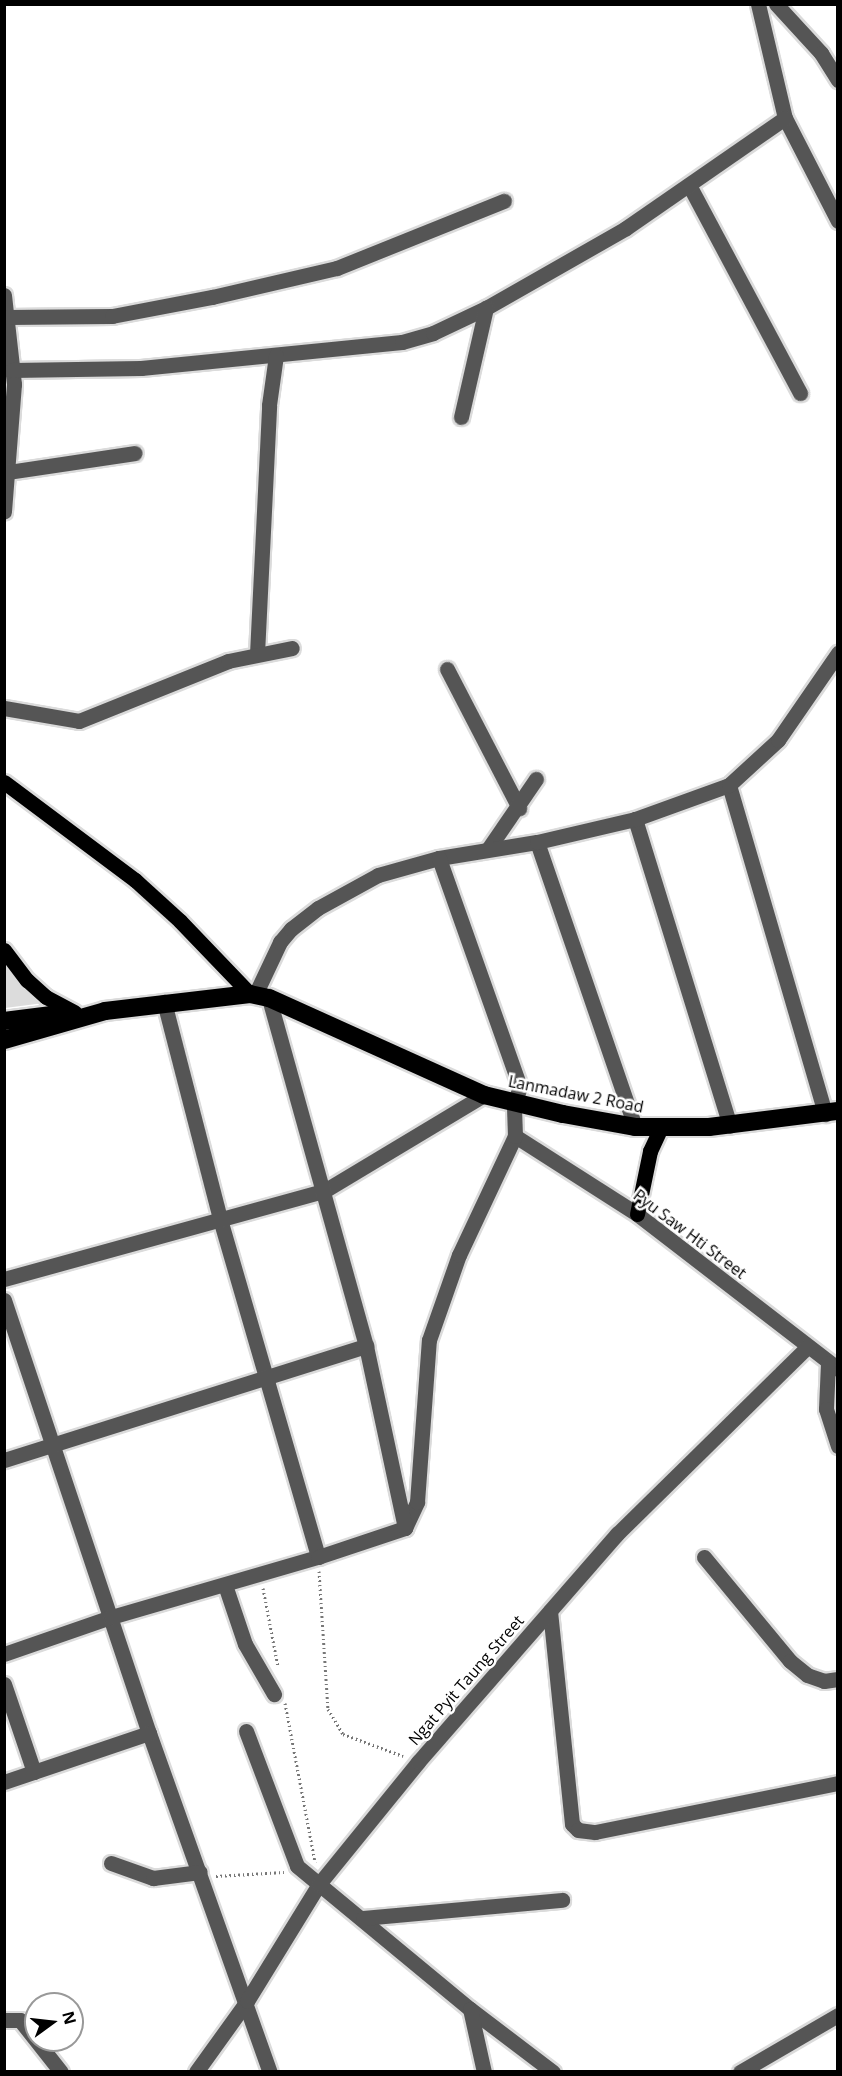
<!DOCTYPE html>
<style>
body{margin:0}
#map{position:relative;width:842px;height:2076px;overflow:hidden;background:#fff;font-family:"Open Sans",sans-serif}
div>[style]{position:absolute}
.green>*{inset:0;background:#dcdcdc}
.path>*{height:3px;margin-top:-1.5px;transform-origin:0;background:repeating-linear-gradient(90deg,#777 0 1.5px,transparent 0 4.5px)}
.roads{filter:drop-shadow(2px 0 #dbdbdb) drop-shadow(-2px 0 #dbdbdb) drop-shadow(0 2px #dbdbdb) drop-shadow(0 -2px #dbdbdb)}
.minor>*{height:15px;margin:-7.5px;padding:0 7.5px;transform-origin:7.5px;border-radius:7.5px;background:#555}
.major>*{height:15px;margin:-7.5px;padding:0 7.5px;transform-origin:7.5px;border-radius:7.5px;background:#000}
.highway>*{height:18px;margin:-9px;padding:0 9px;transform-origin:9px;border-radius:9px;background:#000}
span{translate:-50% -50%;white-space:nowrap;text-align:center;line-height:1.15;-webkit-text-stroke:5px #fff;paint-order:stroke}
.street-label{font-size:16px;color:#000}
.frame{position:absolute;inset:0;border:6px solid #000;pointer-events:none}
.north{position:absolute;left:24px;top:1992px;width:60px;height:60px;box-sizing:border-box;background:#fff;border:2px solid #999;border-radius:50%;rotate:75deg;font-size:16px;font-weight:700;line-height:24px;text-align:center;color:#000}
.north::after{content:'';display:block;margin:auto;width:21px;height:27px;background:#000;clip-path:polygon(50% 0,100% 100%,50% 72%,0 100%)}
</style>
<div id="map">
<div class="green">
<div style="clip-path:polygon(4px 964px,28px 992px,44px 1003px,5px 1008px)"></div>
</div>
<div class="path">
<div style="left:319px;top:1571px;width:138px;rotate:86.3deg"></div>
<div style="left:328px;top:1709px;width:29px;rotate:59deg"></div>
<div style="left:343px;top:1734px;width:64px;rotate:20.1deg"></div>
<div style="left:263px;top:1588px;width:80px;rotate:79.2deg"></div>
<div style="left:285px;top:1703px;width:162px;rotate:79.3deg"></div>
<div style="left:216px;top:1876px;width:68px;rotate:-3.4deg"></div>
</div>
<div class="roads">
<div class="minor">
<div style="left:758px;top:4px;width:117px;rotate:76.7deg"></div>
<div style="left:785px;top:118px;width:116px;rotate:62.8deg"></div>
<div style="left:776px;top:4px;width:67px;rotate:47.4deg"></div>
<div style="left:821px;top:53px;width:32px;rotate:58deg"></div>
<div style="left:689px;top:185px;width:236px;rotate:61.9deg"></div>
<div style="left:4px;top:295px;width:90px;rotate:83.6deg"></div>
<div style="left:14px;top:384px;width:128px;rotate:94.5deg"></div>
<div style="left:7px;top:317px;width:105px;rotate:-0.5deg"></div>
<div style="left:112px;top:316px;width:102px;rotate:-10.8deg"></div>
<div style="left:212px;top:297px;width:128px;rotate:-13.1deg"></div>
<div style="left:337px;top:268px;width:180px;rotate:-21.9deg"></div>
<div style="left:12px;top:370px;width:129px;rotate:-0.9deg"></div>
<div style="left:141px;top:368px;width:262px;rotate:-5.7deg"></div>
<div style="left:402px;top:342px;width:32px;rotate:-16deg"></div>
<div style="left:433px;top:333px;width:59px;rotate:-25.3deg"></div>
<div style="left:486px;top:308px;width:161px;rotate:-29.7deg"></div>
<div style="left:626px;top:228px;width:193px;rotate:-34.7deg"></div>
<div style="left:461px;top:417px;width:112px;rotate:-77.1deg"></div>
<div style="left:8px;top:472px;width:128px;rotate:-8.5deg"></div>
<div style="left:257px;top:654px;width:249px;rotate:-87.2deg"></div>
<div style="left:269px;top:405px;width:50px;rotate:-82deg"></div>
<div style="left:447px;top:669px;width:157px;rotate:62.6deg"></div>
<div style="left:4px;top:708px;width:76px;rotate:9.8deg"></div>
<div style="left:79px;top:721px;width:161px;rotate:-21.9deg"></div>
<div style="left:228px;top:661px;width:65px;rotate:-11.5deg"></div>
<div style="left:729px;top:785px;width:343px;rotate:73.7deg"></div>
<div style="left:635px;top:819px;width:321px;rotate:72.8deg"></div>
<div style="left:537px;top:842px;width:301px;rotate:71deg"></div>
<div style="left:488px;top:849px;width:85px;rotate:-55.6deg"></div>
<div style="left:255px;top:995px;width:59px;rotate:-64.7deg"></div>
<div style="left:280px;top:942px;width:17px;rotate:-50deg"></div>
<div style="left:291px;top:929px;width:34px;rotate:-38deg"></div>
<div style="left:318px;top:908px;width:68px;rotate:-28.8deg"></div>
<div style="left:378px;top:875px;width:63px;rotate:-15.6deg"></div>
<div style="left:439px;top:858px;width:99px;rotate:-9.3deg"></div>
<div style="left:537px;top:842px;width:101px;rotate:-13.2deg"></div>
<div style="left:635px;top:819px;width:100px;rotate:-19.9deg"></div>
<div style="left:729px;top:785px;width:67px;rotate:-42.6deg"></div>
<div style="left:778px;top:740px;width:106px;rotate:-55.4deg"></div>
<div style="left:164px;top:1002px;width:224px;rotate:75.5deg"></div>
<div style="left:220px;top:1219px;width:352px;rotate:73.8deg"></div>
<div style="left:515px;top:1136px;width:145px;rotate:32.6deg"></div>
<div style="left:637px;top:1214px;width:254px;rotate:37.6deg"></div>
<div style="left:4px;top:1279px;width:332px;rotate:-15.4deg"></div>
<div style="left:324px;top:1191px;width:187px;rotate:-31deg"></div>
<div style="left:4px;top:1300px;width:457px;rotate:71.5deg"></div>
<div style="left:149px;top:1733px;width:360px;rotate:70.4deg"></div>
<div style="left:828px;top:1363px;width:46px;rotate:92.5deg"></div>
<div style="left:826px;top:1409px;width:39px;rotate:72deg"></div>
<div style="left:4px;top:1460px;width:380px;rotate:-17.5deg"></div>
<div style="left:405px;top:1528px;width:29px;rotate:-65deg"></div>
<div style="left:417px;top:1502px;width:162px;rotate:-85.8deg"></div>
<div style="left:429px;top:1340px;width:90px;rotate:-70.6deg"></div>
<div style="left:459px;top:1255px;width:132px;rotate:-64.8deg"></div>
<div style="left:515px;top:1136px;width:32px;rotate:-92deg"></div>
<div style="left:514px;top:1104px;width:18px;rotate:-71deg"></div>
<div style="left:520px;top:1087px;width:243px;rotate:-109.5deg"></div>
<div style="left:704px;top:1557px;width:135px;rotate:50.4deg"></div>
<div style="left:790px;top:1661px;width:22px;rotate:39deg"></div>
<div style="left:807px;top:1675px;width:18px;rotate:19deg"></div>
<div style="left:824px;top:1681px;width:14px;rotate:-8deg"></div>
<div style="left:225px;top:1585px;width:62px;rotate:71.3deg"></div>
<div style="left:245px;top:1644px;width:58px;rotate:59.9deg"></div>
<div style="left:550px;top:1611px;width:214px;rotate:84.1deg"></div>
<div style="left:572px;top:1824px;width:8px;rotate:45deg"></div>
<div style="left:578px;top:1830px;width:17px;rotate:7deg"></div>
<div style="left:595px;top:1832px;width:248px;rotate:-11.4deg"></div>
<div style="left:4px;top:1654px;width:113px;rotate:-19.1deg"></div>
<div style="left:111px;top:1617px;width:216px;rotate:-16.2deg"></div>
<div style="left:318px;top:1557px;width:92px;rotate:-18.4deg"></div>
<div style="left:405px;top:1528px;width:186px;rotate:-102.1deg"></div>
<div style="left:366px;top:1346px;width:361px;rotate:-105.6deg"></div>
<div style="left:4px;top:1684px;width:93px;rotate:71.2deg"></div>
<div style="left:246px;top:1731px;width:144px;rotate:69.3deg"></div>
<div style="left:297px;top:1866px;width:224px;rotate:39.6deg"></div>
<div style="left:470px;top:2009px;width:104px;rotate:37.2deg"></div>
<div style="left:4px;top:1782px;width:153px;rotate:-18.7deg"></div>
<div style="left:111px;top:1863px;width:45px;rotate:19.7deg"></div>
<div style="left:153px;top:1878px;width:47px;rotate:-7.3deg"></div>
<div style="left:363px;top:1918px;width:200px;rotate:-5.2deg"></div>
<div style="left:470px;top:2009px;width:65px;rotate:77.5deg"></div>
<div style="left:4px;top:2020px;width:16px"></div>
<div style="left:20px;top:2020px;width:66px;rotate:51.7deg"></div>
<div style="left:196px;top:2072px;width:87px;rotate:-54.3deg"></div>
<div style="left:247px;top:2001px;width:137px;rotate:-58.4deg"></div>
<div style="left:319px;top:1884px;width:157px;rotate:-50.9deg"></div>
<div style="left:418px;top:1762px;width:303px;rotate:-48.9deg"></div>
<div style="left:617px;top:1534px;width:265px;rotate:-44.5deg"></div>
<div style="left:740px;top:2072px;width:113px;rotate:-30.2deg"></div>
</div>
<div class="major">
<div style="left:4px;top:782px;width:164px;rotate:36.8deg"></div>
<div style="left:135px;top:880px;width:61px;rotate:42.3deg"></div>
<div style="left:180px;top:921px;width:101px;rotate:46.2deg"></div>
<div style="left:4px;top:950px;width:38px;rotate:53deg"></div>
<div style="left:27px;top:980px;width:25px;rotate:42deg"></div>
<div style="left:46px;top:997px;width:32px;rotate:28deg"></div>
<div style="left:637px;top:1214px;width:64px;rotate:-78.3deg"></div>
<div style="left:650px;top:1151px;width:26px;rotate:-65deg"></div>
</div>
<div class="highway">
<div style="left:4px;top:1021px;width:64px;rotate:-7.2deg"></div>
<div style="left:4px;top:1040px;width:105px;rotate:-16deg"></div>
<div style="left:105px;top:1011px;width:146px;rotate:-6.7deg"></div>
<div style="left:250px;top:994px;width:19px;rotate:12deg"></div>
<div style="left:269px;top:998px;width:236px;rotate:24.3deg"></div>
<div style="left:484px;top:1095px;width:81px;rotate:13.5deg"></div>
<div style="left:563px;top:1114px;width:73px;rotate:10.2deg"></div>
<div style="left:635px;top:1127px;width:74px"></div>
<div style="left:709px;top:1127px;width:130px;rotate:-7.1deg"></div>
</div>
</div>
<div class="street-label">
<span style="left:576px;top:1094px;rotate:11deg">Lanmadaw 2 Road</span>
<span style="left:690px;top:1234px;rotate:37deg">Pyu Saw Hti Street</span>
<span style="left:466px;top:1680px;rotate:-49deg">Ngat Pyit Taung Street</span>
</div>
<div class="frame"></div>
<div class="north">N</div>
</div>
